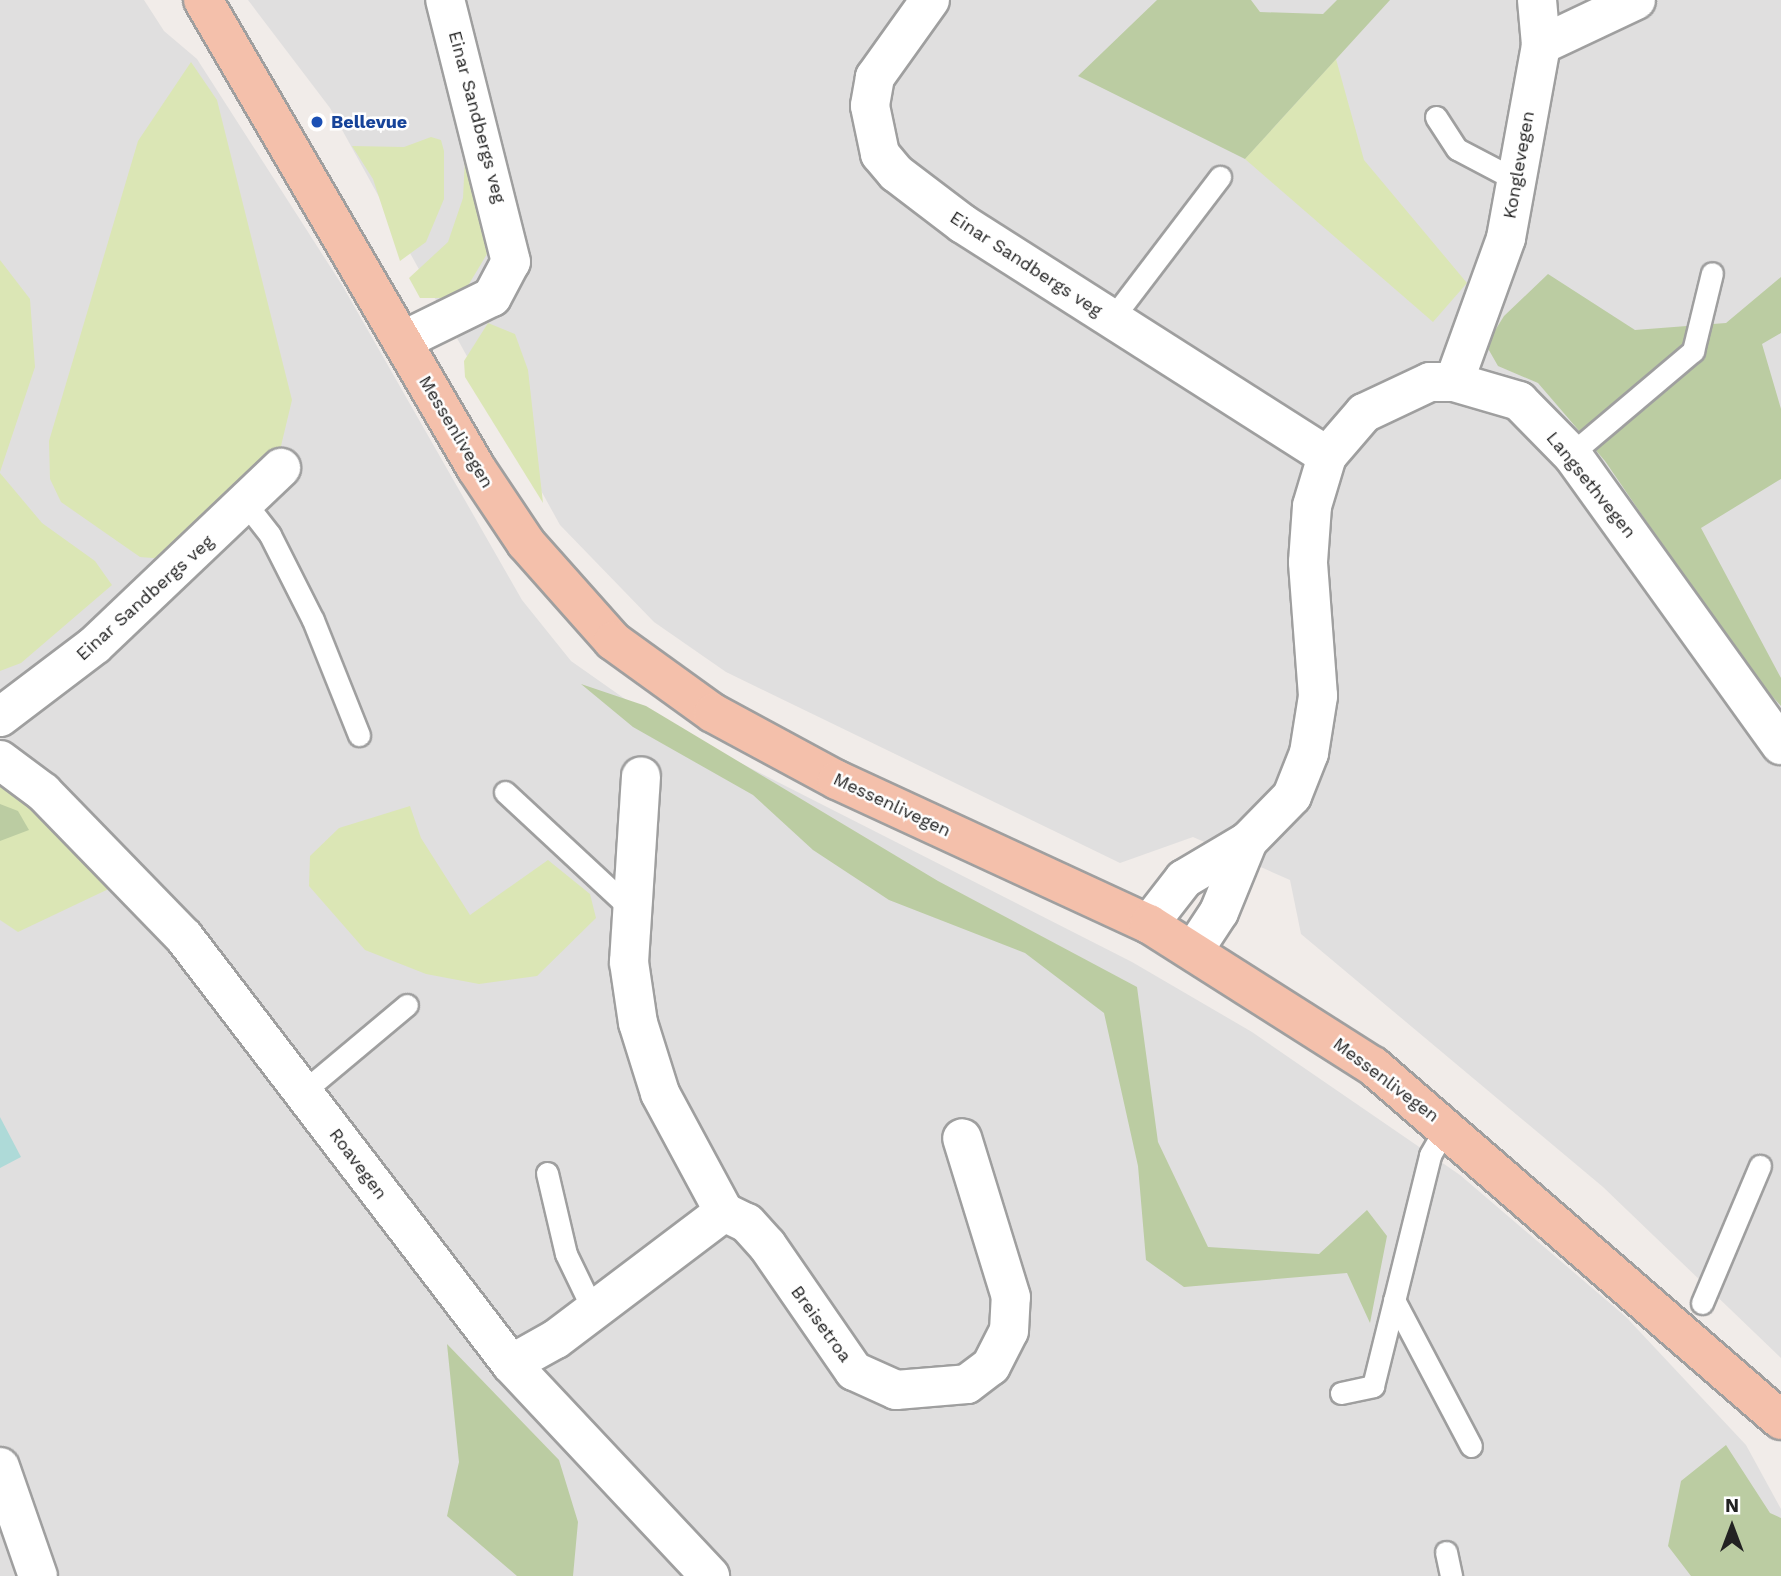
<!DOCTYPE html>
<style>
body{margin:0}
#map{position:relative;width:1781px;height:1576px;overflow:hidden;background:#f1ece9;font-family:"Work Sans",sans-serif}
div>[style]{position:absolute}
.residential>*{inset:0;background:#e0dfdf}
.grass>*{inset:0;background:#dbe6b5}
.forest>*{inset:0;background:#bbcca2}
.water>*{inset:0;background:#aedad8}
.roads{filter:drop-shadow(2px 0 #9f9f9f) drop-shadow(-2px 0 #9f9f9f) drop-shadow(0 2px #9f9f9f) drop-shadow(0 -2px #9f9f9f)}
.service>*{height:21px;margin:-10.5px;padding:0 10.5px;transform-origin:10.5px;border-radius:10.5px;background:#fff}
.minor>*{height:38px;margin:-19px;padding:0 19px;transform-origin:19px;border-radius:19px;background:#fff}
.primary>*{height:38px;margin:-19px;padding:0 19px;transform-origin:19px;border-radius:19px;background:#f4c0ab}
.dots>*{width:19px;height:19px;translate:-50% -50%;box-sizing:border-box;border:4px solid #fff;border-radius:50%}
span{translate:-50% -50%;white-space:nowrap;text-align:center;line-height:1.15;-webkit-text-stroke:5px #fff;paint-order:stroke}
.street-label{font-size:18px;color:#222}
.transit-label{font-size:18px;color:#164399;font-weight:700}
.left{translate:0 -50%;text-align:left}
.north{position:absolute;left:1697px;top:1492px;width:70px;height:70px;-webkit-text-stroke:5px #fff;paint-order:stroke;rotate:0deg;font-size:19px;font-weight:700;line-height:28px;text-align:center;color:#222}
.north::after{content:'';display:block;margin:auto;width:24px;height:32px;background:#222;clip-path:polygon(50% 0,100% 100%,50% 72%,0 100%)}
</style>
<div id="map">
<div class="residential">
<div style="clip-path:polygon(0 0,144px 0,164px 31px,197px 59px,342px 285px,522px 600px,571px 661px,652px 718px,1132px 962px,1252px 1032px,1460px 1175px,1626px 1317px,1746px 1445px,1781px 1509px,1781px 1576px,0 1576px)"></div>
<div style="clip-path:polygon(248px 0,1781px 0,1781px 1358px,1603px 1187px,1301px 934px,1290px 880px,1193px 837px,1120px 863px,726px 672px,654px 622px,560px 525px,330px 108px)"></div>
</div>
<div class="grass">
<div style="clip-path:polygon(1336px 59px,1364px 160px,1467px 283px,1433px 322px,1245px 159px)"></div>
<div style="clip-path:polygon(191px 62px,217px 100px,292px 400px,281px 446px,247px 490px,165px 559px,140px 557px,61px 502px,50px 479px,49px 441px,138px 141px)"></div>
<div style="clip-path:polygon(431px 137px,441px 140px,444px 151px,444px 199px,426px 242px,400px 261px,373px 179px,352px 146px,404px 147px)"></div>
<div style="clip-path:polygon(465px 158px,490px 249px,466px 289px,445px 298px,420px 298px,409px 278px,448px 242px,463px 198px)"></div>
<div style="clip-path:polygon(0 260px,30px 299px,35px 367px,0 472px)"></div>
<div style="clip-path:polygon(488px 323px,515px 334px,528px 370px,543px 503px,465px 377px,464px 361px)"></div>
<div style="clip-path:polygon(0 473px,42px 523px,95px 561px,112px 585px,21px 663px,0 671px)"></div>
<div style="clip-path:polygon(0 783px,53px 825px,117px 885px,18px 932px,0 920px)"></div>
<div style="clip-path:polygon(410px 806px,421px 838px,470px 915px,548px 860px,590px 894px,596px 918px,537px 976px,479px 984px,426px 974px,365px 950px,309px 886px,310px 856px,339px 828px)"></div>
</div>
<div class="forest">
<div style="clip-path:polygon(1157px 0,1251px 0,1260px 12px,1323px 14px,1337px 0,1390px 0,1245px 159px,1078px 76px)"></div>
<div style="clip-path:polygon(1548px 274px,1635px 330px,1726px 323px,1781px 277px,1781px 333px,1762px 344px,1781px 409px,1781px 479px,1701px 528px,1781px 678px,1781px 706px,1746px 667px,1605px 461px,1538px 383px,1498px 366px,1486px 345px,1504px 316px)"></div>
<div style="clip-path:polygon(581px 684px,646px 706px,938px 881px,1137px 987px,1158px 1142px,1208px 1247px,1319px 1254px,1367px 1210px,1387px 1236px,1370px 1323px,1347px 1273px,1184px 1287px,1146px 1260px,1138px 1166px,1104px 1013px,1025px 953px,889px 900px,813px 850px,753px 795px,633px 727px)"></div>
<div style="clip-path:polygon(0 804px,18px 811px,29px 830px,0 841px)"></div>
<div style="clip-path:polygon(447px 1344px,559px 1460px,578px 1522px,573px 1576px,517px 1576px,447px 1516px,459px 1462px)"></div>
<div style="clip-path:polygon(1726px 1445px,1770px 1513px,1781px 1518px,1781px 1576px,1691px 1576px,1668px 1546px,1681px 1481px)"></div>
</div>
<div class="water">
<div style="clip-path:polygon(0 1117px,21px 1157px,0 1168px)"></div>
</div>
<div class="roads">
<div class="service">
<div style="left:1436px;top:117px;width:38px;rotate:57deg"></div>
<div style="left:1457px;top:149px;width:67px;rotate:27.7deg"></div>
<div style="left:1111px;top:320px;width:180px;rotate:-52.7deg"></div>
<div style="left:1571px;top:454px;width:160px;rotate:-40.2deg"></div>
<div style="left:1693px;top:351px;width:80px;rotate:-76.3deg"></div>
<div style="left:246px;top:504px;width:39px;rotate:52deg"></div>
<div style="left:270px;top:535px;width:95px;rotate:63.2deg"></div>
<div style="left:313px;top:620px;width:124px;rotate:68.2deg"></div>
<div style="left:505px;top:792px;width:173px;rotate:42.9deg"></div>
<div style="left:304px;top:1091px;width:134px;rotate:-39.9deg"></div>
<div style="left:547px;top:1173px;width:83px;rotate:76.8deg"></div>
<div style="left:566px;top:1254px;width:64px;rotate:64.2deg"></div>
<div style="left:1394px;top:1300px;width:165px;rotate:62.2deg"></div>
<div style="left:1702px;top:1303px;width:149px;rotate:-67.1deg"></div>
<div style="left:1341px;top:1393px;width:33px;rotate:-12deg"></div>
<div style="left:1373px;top:1386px;width:238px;rotate:-76.1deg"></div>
<div style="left:1430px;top:1155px;width:32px;rotate:-60deg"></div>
<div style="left:1446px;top:1552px;width:25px;rotate:78deg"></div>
</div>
<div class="minor">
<div style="left:930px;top:0;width:95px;rotate:125.5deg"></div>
<div style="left:875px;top:77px;width:29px;rotate:100deg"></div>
<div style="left:870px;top:106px;width:49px;rotate:78.2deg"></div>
<div style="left:880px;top:154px;width:25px;rotate:50deg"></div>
<div style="left:896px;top:173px;width:84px;rotate:37.3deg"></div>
<div style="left:963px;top:224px;width:432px;rotate:32.5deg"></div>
<div style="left:1537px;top:0;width:45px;rotate:84.9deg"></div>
<div style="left:402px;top:341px;width:100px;rotate:-26.1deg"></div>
<div style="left:492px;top:297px;width:40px;rotate:-62deg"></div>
<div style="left:511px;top:262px;width:270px;rotate:-104.1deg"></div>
<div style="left:1454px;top:382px;width:153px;rotate:-70.1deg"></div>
<div style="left:1506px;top:238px;width:196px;rotate:-79.7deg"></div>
<div style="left:1541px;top:45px;width:105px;rotate:-25.3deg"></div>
<div style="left:0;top:717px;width:119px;rotate:-37.2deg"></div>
<div style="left:95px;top:645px;width:257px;rotate:-43.6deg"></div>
<div style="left:0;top:760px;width:54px;rotate:36.7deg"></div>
<div style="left:43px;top:792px;width:202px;rotate:45.8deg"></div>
<div style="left:184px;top:937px;width:538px;rotate:52.55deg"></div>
<div style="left:511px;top:1364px;width:291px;rotate:46.8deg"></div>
<div style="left:1149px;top:924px;width:57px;rotate:-52.1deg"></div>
<div style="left:1184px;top:879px;width:74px;rotate:-30.7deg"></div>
<div style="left:1248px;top:841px;width:63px;rotate:-45.6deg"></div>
<div style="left:1292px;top:796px;width:46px;rotate:-68.4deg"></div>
<div style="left:1309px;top:753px;width:58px;rotate:-81deg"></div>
<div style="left:1318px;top:696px;width:134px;rotate:-94.3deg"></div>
<div style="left:1308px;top:562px;width:56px;rotate:-85.9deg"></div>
<div style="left:1312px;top:506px;width:52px;rotate:-73.3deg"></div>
<div style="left:1327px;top:456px;width:57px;rotate:-49.3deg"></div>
<div style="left:1364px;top:413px;width:73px;rotate:-25.2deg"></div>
<div style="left:1430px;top:382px;width:24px"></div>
<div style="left:1454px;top:382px;width:68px;rotate:16.3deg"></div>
<div style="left:1519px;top:401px;width:77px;rotate:45.5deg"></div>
<div style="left:1573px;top:456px;width:356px;rotate:54.3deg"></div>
<div style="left:1194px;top:950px;width:45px;rotate:-56.7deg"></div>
<div style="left:1219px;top:912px;width:77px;rotate:-67.8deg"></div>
<div style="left:724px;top:1212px;width:25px;rotate:26deg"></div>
<div style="left:747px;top:1223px;width:30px;rotate:48deg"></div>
<div style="left:767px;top:1245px;width:153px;rotate:55.4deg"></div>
<div style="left:854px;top:1371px;width:46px;rotate:24.3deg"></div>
<div style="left:896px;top:1390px;width:71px;rotate:-4.8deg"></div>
<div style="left:967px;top:1384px;width:30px;rotate:-37deg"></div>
<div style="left:991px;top:1366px;width:39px;rotate:-63deg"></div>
<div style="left:1009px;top:1331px;width:34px;rotate:-87deg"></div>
<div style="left:1011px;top:1297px;width:166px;rotate:-107.1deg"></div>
<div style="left:511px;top:1364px;width:51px;rotate:-29.1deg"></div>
<div style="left:556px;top:1339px;width:211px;rotate:-37.1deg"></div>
<div style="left:724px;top:1212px;width:135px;rotate:-118.3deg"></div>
<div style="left:660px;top:1093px;width:73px;rotate:-107.4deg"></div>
<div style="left:638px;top:1023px;width:62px;rotate:-98.4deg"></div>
<div style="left:629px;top:962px;width:186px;rotate:-86.3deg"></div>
<div style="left:0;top:1467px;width:115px;rotate:70.8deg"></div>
</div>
<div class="primary">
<div style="left:203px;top:0;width:542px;rotate:59.74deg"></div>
<div style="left:476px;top:468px;width:90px;rotate:56.3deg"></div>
<div style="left:526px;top:543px;width:131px;rotate:48.4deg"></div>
<div style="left:613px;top:641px;width:123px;rotate:35.8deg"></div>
<div style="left:713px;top:713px;width:141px;rotate:28.4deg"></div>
<div style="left:837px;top:780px;width:344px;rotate:24.8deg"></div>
<div style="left:1149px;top:924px;width:265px;rotate:32.4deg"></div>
<div style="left:1373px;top:1066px;width:540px;rotate:40.95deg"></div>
</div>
</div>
<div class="dots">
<div style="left:317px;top:122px;background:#1a4fb4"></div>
</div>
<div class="street-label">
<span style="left:477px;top:117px;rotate:75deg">Einar Sandbergs veg</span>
<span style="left:1519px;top:165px;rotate:-80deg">Konglevegen</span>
<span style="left:1026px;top:264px;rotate:33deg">Einar Sandbergs veg</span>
<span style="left:456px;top:432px;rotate:59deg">Messenlivegen</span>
<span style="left:1591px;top:485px;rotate:51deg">Langsethvegen</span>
<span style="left:145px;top:598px;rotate:-42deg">Einar Sandbergs veg</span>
<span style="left:892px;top:805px;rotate:25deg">Messenlivegen</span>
<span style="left:1386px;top:1080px;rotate:37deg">Messenlivegen</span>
<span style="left:358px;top:1164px;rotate:53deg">Roavegen</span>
<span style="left:821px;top:1324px;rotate:54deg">Breisetroa</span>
</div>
<div class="transit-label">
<span class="left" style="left:331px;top:122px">Bellevue</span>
</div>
<div class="north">N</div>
</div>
